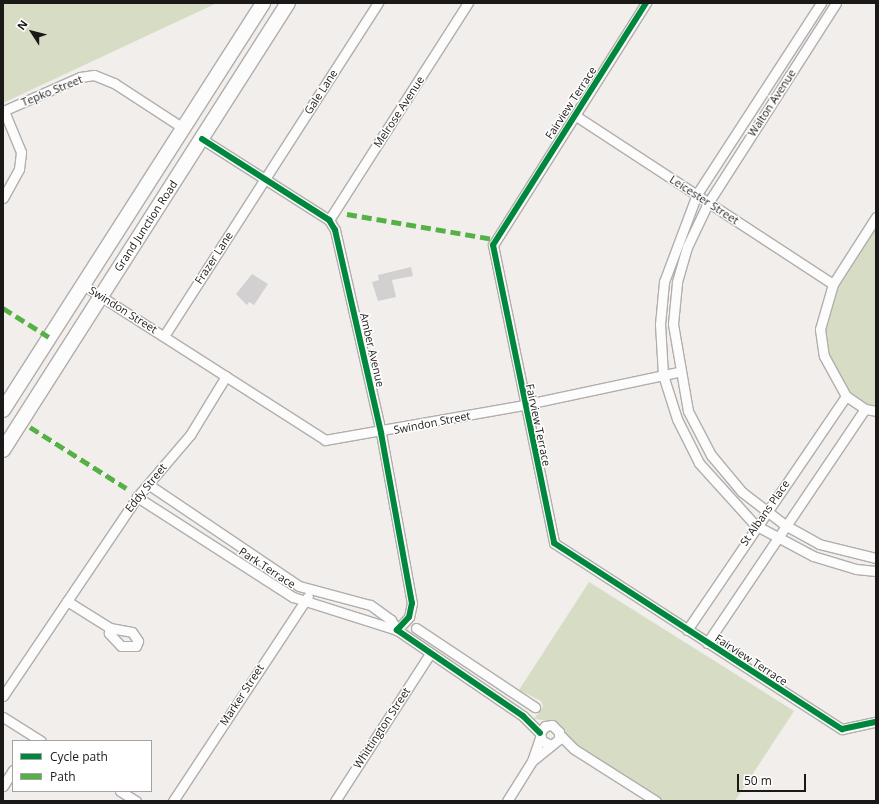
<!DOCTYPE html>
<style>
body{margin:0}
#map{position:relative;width:879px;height:804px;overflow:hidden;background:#f2eeeb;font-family:"Open Sans",sans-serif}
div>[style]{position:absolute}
.green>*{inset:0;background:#d7ddc4}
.building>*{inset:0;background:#d2d0d0}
.roads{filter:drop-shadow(1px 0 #b1aeac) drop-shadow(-1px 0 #b1aeac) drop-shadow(0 1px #b1aeac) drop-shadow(0 -1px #b1aeac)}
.minor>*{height:9px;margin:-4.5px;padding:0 4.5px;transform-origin:4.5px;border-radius:4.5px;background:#fdfcfc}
.highway>*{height:14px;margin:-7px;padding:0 7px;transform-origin:7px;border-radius:7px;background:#fdfcfc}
.quiet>*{height:5px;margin-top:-2.5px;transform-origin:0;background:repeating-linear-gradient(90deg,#55b145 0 10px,transparent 0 15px)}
.cycleway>*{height:6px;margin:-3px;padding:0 3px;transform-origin:3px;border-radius:3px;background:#00873e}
span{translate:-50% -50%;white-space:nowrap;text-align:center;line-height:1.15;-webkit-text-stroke:3px #fff;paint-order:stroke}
.street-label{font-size:11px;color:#1b1917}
.frame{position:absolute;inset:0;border:4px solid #1b1917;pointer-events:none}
.legend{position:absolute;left:12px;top:740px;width:140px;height:52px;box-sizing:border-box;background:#fff;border:1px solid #a4a3a2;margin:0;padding:5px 7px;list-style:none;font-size:12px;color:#1b1917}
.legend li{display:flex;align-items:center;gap:8px;height:20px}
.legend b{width:20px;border:1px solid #a4a3a2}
.north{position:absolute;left:12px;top:12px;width:40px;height:40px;-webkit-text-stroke:3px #fff;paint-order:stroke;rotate:306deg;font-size:11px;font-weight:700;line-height:16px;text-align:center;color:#1b1917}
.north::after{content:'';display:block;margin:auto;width:14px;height:18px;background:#1b1917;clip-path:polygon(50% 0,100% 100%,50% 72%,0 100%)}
.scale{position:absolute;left:737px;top:774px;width:69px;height:18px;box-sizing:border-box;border:2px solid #1b1917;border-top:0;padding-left:5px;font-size:12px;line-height:14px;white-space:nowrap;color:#1b1917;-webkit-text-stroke:3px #fff;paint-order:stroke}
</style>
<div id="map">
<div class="green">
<div style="clip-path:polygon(3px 3px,217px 3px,3px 103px)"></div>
<div style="clip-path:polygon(876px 217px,876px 411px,846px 396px,824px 356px,820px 329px,833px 284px)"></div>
<div style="clip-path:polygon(589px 582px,794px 711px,735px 801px,661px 801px,573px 744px,550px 721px,534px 719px,543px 706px,541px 701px,519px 690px)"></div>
</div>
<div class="building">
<div style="clip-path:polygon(411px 267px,413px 276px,392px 280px,396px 297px,378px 301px,372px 282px,379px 280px,378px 275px)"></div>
<div style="clip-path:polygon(252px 274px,268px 284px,254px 305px,249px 302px,247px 305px,236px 294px)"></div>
</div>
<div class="roads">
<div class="minor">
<div style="left:646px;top:3px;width:286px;rotate:122.3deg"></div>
<div style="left:493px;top:245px;width:304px;rotate:78.4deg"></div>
<div style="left:554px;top:543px;width:343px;rotate:32.9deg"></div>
<div style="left:842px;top:729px;width:35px;rotate:-12deg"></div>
<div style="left:821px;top:3px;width:228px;rotate:123deg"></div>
<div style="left:697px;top:194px;width:94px;rotate:110.6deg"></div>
<div style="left:664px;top:282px;width:42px;rotate:95.4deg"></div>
<div style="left:660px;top:324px;width:51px;rotate:86.6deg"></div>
<div style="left:663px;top:375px;width:46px;rotate:72.3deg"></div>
<div style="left:677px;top:419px;width:49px;rotate:63.4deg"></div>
<div style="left:699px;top:463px;width:84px;rotate:47.9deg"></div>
<div style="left:755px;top:525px;width:66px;rotate:28.1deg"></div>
<div style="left:813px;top:556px;width:45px;rotate:16.8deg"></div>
<div style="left:856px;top:569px;width:20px;rotate:6deg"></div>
<div style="left:836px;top:3px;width:237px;rotate:122.6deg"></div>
<div style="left:708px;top:203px;width:49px;rotate:115.5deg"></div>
<div style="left:687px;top:247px;width:37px;rotate:106deg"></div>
<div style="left:677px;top:283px;width:41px;rotate:95.6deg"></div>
<div style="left:673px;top:324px;width:88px;rotate:80.2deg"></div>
<div style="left:688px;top:411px;width:50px;rotate:62.4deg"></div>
<div style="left:711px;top:455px;width:48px;rotate:50deg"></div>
<div style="left:742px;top:492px;width:54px;rotate:37.5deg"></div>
<div style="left:785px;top:525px;width:39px;rotate:29deg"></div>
<div style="left:819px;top:544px;width:59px;rotate:13.8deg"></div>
<div style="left:3px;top:111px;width:84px;rotate:-23.8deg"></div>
<div style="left:80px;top:77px;width:14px;rotate:-8deg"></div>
<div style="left:94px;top:75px;width:22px;rotate:22deg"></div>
<div style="left:114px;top:83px;width:82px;rotate:33.1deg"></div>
<div style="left:576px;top:116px;width:307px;rotate:33.2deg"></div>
<div style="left:202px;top:139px;width:151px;rotate:32.5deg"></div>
<div style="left:329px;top:220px;width:12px;rotate:59deg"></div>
<div style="left:335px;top:230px;width:208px;rotate:77.2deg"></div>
<div style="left:381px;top:433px;width:173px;rotate:79.7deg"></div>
<div style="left:412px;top:603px;width:14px;rotate:102deg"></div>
<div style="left:409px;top:617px;width:18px;rotate:133deg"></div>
<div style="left:397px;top:630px;width:153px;rotate:34.3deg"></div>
<div style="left:523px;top:716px;width:24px;rotate:45deg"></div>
<div style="left:3px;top:198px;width:33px;rotate:-61deg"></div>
<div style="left:19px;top:169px;width:17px;rotate:-83deg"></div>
<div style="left:21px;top:152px;width:44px;rotate:-112.5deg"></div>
<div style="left:876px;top:217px;width:80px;rotate:122.7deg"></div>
<div style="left:833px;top:284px;width:47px;rotate:106.1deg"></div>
<div style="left:820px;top:329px;width:27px;rotate:82deg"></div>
<div style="left:824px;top:356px;width:46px;rotate:61.2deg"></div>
<div style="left:846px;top:396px;width:23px;rotate:34deg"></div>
<div style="left:865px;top:409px;width:11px;rotate:10deg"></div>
<div style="left:329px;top:220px;width:258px;rotate:-57.4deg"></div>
<div style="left:83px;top:285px;width:287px;rotate:32.6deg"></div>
<div style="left:325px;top:440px;width:201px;rotate:-10deg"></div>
<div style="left:523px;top:405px;width:158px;rotate:-12deg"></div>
<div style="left:164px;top:336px;width:396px;rotate:-57.3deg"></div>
<div style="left:137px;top:497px;width:185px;rotate:32.7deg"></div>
<div style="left:293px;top:597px;width:109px;rotate:17.6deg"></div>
<div style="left:397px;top:630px;width:12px;rotate:-121deg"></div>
<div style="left:391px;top:620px;width:26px;rotate:-144deg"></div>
<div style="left:370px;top:605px;width:73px;rotate:-165deg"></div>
<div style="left:299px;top:586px;width:181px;rotate:-146deg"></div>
<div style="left:67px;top:601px;width:51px;rotate:32.1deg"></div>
<div style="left:110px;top:628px;width:22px;rotate:10deg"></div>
<div style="left:132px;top:632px;width:11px;rotate:56deg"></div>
<div style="left:138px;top:641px;width:5px;rotate:112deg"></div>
<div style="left:136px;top:646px;width:15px;rotate:180deg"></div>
<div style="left:121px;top:646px;width:18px;rotate:-133deg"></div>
<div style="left:109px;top:633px;width:5px;rotate:-79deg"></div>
<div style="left:416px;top:628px;width:143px;rotate:33.6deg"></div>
<div style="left:687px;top:630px;width:283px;rotate:-55.8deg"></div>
<div style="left:707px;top:643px;width:282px;rotate:-56deg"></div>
<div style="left:3px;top:696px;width:240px;rotate:-56deg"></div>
<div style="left:137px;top:497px;width:82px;rotate:-49.5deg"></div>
<div style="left:190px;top:435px;width:69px;rotate:-58.6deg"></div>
<div style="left:3px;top:717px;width:45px;rotate:32.3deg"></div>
<div style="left:560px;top:735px;width:20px;rotate:45deg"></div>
<div style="left:574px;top:749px;width:97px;rotate:32.4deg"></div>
<div style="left:532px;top:761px;width:35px;rotate:-39deg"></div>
<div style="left:559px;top:739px;width:7px;rotate:-90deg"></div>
<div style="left:559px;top:732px;width:10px;rotate:-135deg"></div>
<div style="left:552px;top:725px;width:7px;rotate:172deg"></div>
<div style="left:545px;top:726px;width:9px;rotate:126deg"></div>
<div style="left:540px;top:733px;width:8px;rotate:76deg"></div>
<div style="left:542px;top:741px;width:8px;rotate:23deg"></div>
<div style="left:3px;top:786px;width:19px;rotate:-58deg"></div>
<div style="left:120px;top:791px;width:19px;rotate:32deg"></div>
<div style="left:173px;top:801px;width:245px;rotate:-56.6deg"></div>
<div style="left:335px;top:801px;width:174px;rotate:-57.2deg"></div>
<div style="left:507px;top:801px;width:47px;rotate:-58deg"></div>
<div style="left:532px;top:761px;width:24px;rotate:-71deg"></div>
</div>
<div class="highway">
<div style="left:3px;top:410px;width:483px;rotate:-57.4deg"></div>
<div style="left:3px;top:450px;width:530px;rotate:-57.48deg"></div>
</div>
</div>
<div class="quiet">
<div style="left:347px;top:214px;width:149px;rotate:9.7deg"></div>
<div style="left:3px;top:308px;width:54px;rotate:32.2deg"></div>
<div style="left:30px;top:427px;width:114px;rotate:32.4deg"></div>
</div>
<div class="cycleway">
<div style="left:646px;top:3px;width:286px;rotate:122.3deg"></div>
<div style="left:493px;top:245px;width:304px;rotate:78.4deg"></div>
<div style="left:554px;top:543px;width:343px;rotate:32.9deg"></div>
<div style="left:842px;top:729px;width:35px;rotate:-12deg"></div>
<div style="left:202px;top:139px;width:151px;rotate:32.5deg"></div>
<div style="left:329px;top:220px;width:12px;rotate:59deg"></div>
<div style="left:335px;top:230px;width:208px;rotate:77.2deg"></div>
<div style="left:381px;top:433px;width:173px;rotate:79.7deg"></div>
<div style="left:412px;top:603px;width:14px;rotate:102deg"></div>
<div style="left:409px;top:617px;width:18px;rotate:133deg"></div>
<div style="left:397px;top:630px;width:153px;rotate:34.3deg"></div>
<div style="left:523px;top:716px;width:24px;rotate:45deg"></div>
</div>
<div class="street-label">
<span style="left:52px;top:91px;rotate:-22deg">Tepko Street</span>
<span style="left:321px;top:92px;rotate:-57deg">Gale Lane</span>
<span style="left:571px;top:103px;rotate:-57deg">Fairview Terrace</span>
<span style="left:772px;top:103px;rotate:-57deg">Walton Avenue</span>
<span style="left:399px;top:112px;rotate:-57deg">Melrose Avenue</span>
<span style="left:704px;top:200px;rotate:33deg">Leicester Street</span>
<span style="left:146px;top:226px;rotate:-57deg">Grand Junction Road</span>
<span style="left:214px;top:258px;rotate:-57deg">Frazer Lane</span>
<span style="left:123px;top:310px;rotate:32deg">Swindon Street</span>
<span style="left:372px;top:350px;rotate:77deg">Amber Avenue</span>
<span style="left:432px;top:423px;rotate:-11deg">Swindon Street</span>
<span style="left:538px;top:425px;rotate:78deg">Fairview Terrace</span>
<span style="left:146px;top:488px;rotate:-51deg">Eddy Street</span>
<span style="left:765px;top:513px;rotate:-55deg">St Albans Place</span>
<span style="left:267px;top:568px;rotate:33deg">Park Terrace</span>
<span style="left:751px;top:660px;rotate:33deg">Fairview Terrace</span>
<span style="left:242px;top:695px;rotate:-57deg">Marker Street</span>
<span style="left:382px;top:728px;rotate:-57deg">Whittington Street</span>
</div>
<div class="frame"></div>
<ul class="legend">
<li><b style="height:5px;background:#00873e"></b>Cycle path</li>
<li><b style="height:5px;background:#55b145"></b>Path</li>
</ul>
<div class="north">N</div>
<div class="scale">50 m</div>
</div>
